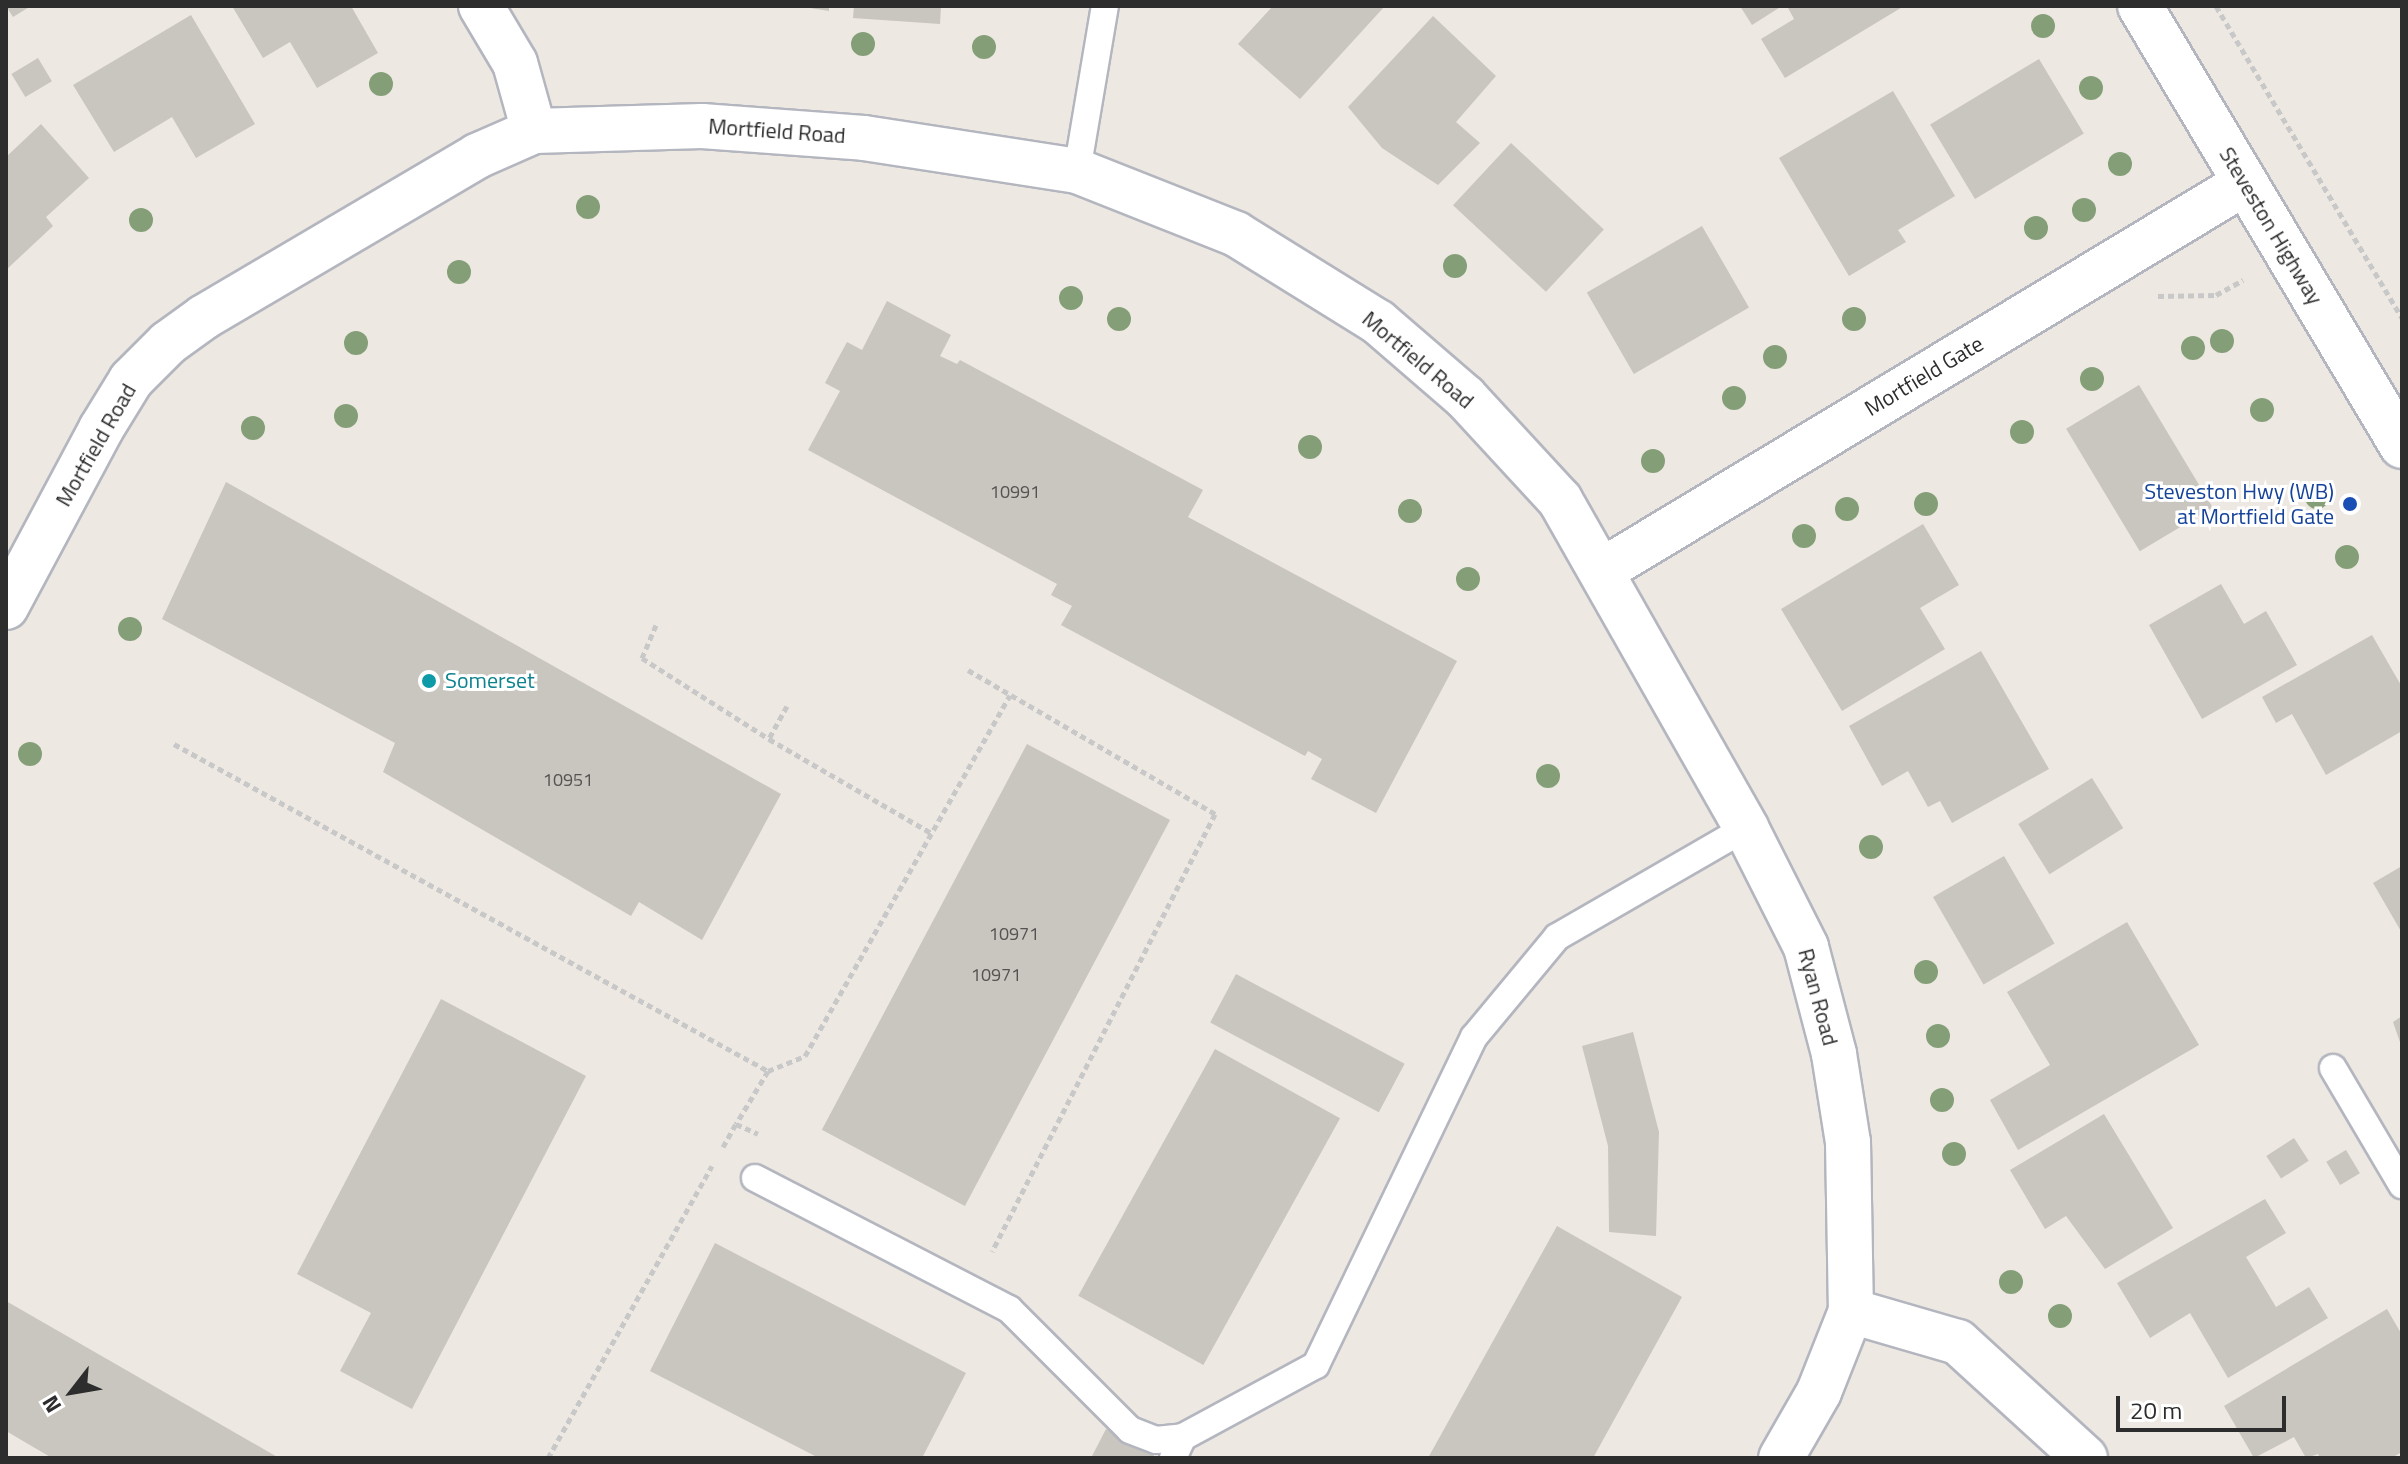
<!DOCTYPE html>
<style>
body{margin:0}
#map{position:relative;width:2408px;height:1464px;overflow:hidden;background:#ede8e1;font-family:"Titillium Web",sans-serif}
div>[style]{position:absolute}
.building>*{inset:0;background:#c9c6bf;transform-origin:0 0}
.path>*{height:5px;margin-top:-2.5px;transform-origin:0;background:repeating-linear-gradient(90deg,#c8c8c8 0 6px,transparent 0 10px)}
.roads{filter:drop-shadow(2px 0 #b4b6bf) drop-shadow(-2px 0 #b4b6bf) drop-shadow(0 2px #b4b6bf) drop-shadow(0 -2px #b4b6bf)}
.service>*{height:26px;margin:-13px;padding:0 13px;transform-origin:13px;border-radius:13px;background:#fff}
.minor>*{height:44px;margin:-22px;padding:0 22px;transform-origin:22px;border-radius:22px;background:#fff}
.secondary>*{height:44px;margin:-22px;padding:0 22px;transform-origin:22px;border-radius:22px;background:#fff}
.trees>*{width:24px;height:24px;margin:-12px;border-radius:50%;background:#849f78}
.dots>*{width:22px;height:22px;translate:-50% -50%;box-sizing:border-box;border:4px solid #fff;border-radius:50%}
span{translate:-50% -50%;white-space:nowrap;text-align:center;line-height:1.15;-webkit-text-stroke:6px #fff;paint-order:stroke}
.number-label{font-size:18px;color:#545352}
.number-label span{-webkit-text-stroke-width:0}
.street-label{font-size:22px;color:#2d2d2d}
.transit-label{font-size:22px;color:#164399}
.right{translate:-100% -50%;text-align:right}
.culture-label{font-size:22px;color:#0d838f}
.left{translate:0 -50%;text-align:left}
.frame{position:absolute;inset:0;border:8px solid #2d2d2d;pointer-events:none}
.north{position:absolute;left:32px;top:1352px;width:80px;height:80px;-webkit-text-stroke:6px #fff;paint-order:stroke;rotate:239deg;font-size:22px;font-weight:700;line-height:32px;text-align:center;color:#2d2d2d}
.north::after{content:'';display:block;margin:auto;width:28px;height:36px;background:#2d2d2d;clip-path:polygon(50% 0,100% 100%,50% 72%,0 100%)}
.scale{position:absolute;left:2116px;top:1396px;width:170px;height:36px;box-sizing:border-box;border:4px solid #2d2d2d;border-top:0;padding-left:10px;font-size:24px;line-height:28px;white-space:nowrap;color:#2d2d2d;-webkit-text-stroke:6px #fff;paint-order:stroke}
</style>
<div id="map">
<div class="building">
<div style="clip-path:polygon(6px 6px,31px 6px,13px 17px)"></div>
<div style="clip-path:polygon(232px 6px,351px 6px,378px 53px,317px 88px,290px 42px,263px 58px)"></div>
<div style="clip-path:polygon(797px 6px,829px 6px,829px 11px)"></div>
<div style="clip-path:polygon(854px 6px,941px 6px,940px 24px,853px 18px)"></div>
<div style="clip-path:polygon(1273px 6px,1385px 6px,1300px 99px,1238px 44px)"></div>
<div style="clip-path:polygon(1740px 6px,1782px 6px,1752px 25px)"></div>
<div style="clip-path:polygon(1787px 6px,1904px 6px,1785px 78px,1761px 39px,1794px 19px)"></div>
<div style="clip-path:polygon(191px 15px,255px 124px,196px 158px,172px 117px,114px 152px,73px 85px)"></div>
<div style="clip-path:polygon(1433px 16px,1496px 76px,1456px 122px,1480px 143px,1438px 185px,1382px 148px,1348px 107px)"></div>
<div style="left:38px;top:58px;width:27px;height:31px;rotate:59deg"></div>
<div style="left:2039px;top:59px;width:87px;height:127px;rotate:59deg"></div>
<div style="clip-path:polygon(1893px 91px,1955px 196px,1898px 230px,1906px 242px,1849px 276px,1779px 158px)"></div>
<div style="clip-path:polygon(41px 124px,89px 178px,46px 217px,53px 226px,6px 270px,6px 157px)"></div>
<div style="left:1511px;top:143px;width:127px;height:85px;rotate:43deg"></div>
<div style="left:1702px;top:226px;width:94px;height:133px;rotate:60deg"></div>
<div style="clip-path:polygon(887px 301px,951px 335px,940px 356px,957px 364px,960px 360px,1203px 490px,1188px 517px,1457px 661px,1376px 813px,1311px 779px,1322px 759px,1308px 751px,1305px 756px,1061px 625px,1072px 606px,1051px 595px,1057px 584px,808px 450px,840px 391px,825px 383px,835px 364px,847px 342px,862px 350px)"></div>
<div style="left:2139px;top:385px;width:143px;height:85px;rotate:59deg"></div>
<div style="clip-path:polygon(226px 482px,781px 794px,702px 940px,639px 902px,631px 916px,383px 772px,395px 743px,162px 619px)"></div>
<div style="clip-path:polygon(1923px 524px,1959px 585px,1920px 608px,1945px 649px,1842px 711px,1781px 609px)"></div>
<div style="clip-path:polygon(2221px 584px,2244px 624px,2266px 611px,2297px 665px,2202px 719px,2149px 625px)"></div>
<div style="clip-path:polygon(2372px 635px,2402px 687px,2402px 731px,2326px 775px,2292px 714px,2276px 723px,2262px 697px)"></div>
<div style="clip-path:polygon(1981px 651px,2049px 769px,1952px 823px,1940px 801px,1928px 807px,1908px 771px,1882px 786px,1849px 726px)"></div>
<div style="left:1027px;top:744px;width:162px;height:437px;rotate:28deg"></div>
<div style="left:2092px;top:778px;width:59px;height:87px;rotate:58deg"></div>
<div style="left:2004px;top:856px;width:101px;height:82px;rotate:60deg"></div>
<div style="clip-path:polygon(2402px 866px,2402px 933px,2373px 883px)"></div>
<div style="clip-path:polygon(2127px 922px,2199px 1045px,2018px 1150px,1990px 1100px,2050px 1065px,2007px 992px)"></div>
<div style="left:1236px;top:974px;width:191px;height:55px;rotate:28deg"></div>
<div style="clip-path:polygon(441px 999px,586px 1076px,412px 1409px,340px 1371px,371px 1313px,297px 1274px)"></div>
<div style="clip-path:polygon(2402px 1016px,2402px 1048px,2393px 1022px)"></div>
<div style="clip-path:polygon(1633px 1032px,1659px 1132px,1656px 1236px,1609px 1232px,1608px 1146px,1582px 1046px)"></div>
<div style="left:1215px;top:1049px;width:143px;height:282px;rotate:29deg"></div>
<div style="clip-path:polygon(2104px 1114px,2173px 1228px,2105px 1269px,2066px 1216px,2045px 1229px,2010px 1170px)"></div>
<div style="left:2294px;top:1138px;width:27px;height:33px;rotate:57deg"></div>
<div style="left:2346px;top:1150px;width:27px;height:23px;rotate:59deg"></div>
<div style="clip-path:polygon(2265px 1199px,2286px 1233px,2246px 1257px,2276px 1307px,2309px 1287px,2328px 1318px,2228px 1378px,2190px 1313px,2150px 1338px,2117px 1283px)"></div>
<div style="clip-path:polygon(1557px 1226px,1682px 1297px,1593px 1458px,1428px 1458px)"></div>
<div style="clip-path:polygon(715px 1243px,966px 1373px,922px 1458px,819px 1458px,650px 1371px)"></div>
<div style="clip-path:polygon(6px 1301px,279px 1458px,52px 1458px,6px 1431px)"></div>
<div style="clip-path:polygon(2387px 1309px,2402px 1335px,2402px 1452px,2391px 1458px,2320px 1458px,2318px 1454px,2306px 1458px,2294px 1437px,2254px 1458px,2224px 1406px)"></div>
<div style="clip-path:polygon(1106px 1429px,1154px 1455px,1152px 1458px,1091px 1458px)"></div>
</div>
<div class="path">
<div style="left:2216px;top:6px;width:363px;rotate:59.2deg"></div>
<div style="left:2158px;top:296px;width:58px;rotate:-1deg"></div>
<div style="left:2216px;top:295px;width:31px;rotate:-29deg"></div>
<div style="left:656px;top:625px;width:36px;rotate:113deg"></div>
<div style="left:642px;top:658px;width:151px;rotate:32.5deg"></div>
<div style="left:968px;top:670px;width:286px;rotate:30.2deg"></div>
<div style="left:1215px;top:814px;width:491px;rotate:117deg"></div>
<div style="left:787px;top:706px;width:38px;rotate:119deg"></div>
<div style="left:769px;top:739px;width:187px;rotate:30.1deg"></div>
<div style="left:174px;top:744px;width:678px;rotate:28.83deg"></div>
<div style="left:768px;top:1071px;width:62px;rotate:121.1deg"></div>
<div style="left:736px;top:1124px;width:24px;rotate:24deg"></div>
<div style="left:768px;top:1071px;width:40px;rotate:-22deg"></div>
<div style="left:805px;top:1056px;width:415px;rotate:-60.4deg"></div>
<div style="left:723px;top:1147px;width:26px;rotate:-61deg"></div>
<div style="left:548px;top:1458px;width:335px;rotate:-60.7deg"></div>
</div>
<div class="roads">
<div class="service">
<div style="left:1077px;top:171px;width:167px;rotate:-80.4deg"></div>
<div style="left:2333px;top:1068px;width:136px;rotate:59.5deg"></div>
<div style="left:755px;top:1178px;width:286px;rotate:27.3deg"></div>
<div style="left:1009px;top:1309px;width:171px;rotate:45deg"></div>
<div style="left:1130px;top:1430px;width:28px;rotate:21deg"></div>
<div style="left:1156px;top:1440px;width:27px;rotate:-6deg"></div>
<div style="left:1173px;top:1458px;width:23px;rotate:-65deg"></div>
<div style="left:1183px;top:1437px;width:151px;rotate:-28.4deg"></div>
<div style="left:1316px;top:1365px;width:364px;rotate:-64.3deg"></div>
<div style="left:1474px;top:1037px;width:130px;rotate:-50.3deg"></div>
<div style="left:1557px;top:937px;width:218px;rotate:-30deg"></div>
</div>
<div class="minor">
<div style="left:481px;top:6px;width:66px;rotate:59.2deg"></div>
<div style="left:515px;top:63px;width:71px;rotate:74.4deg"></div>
<div style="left:1603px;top:570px;width:750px;rotate:-31.08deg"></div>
<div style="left:6px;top:607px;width:202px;rotate:-61.9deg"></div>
<div style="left:101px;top:429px;width:57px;rotate:-58.5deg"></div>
<div style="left:131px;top:380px;width:52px;rotate:-45deg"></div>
<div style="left:168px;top:343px;width:44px;rotate:-35.8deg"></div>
<div style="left:204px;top:317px;width:317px;rotate:-30.5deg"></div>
<div style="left:477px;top:156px;width:62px;rotate:-23.7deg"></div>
<div style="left:534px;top:131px;width:168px;rotate:-1.7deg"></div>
<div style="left:702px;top:126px;width:162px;rotate:4.2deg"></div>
<div style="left:864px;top:138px;width:216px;rotate:8.8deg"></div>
<div style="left:1077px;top:171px;width:171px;rotate:21.6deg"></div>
<div style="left:1236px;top:234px;width:167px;rotate:31.8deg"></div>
<div style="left:1378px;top:322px;width:115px;rotate:40.8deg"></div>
<div style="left:1465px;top:397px;width:140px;rotate:47.3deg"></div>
<div style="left:1560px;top:500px;width:377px;rotate:60.4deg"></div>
<div style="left:1746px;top:828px;width:133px;rotate:63.2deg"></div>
<div style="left:1806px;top:947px;width:111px;rotate:75.3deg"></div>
<div style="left:1834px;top:1054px;width:89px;rotate:81deg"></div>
<div style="left:1848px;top:1142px;width:169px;rotate:89deg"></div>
<div style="left:1851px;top:1311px;width:87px;rotate:111.6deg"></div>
<div style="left:1819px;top:1392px;width:76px;rotate:119.9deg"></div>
<div style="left:1851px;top:1311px;width:111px;rotate:16.2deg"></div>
<div style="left:1958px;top:1342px;width:172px;rotate:42.4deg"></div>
</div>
<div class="secondary">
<div style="left:2140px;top:6px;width:512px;rotate:59.23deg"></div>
</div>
</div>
<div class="trees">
<div style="left:2043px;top:26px"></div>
<div style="left:863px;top:44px"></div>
<div style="left:984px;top:47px"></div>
<div style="left:381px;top:84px"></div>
<div style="left:2091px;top:88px"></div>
<div style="left:2120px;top:164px"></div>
<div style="left:588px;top:207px"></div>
<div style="left:2084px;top:210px"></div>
<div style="left:141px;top:220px"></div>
<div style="left:2036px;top:228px"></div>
<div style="left:1455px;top:266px"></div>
<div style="left:459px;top:272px"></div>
<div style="left:1071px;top:298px"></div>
<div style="left:1119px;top:319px"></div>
<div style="left:1854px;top:319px"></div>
<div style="left:2222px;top:341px"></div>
<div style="left:356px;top:343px"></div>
<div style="left:2193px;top:348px"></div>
<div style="left:1775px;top:357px"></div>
<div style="left:2092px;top:379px"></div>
<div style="left:1734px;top:398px"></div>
<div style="left:2262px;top:410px"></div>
<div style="left:346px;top:416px"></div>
<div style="left:253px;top:428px"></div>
<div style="left:2022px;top:432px"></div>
<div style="left:1310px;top:447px"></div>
<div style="left:1653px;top:461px"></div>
<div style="left:2317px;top:497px"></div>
<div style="left:1926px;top:504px"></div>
<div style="left:1847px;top:509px"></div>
<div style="left:1410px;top:511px"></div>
<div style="left:1804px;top:536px"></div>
<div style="left:2347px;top:557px"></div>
<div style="left:1468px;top:579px"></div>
<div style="left:130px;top:629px"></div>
<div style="left:30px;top:754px"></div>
<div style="left:1548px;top:776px"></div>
<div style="left:1871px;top:847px"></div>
<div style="left:1926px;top:972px"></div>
<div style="left:1938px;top:1036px"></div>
<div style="left:1942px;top:1100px"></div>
<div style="left:1954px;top:1154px"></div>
<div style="left:2011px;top:1282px"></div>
<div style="left:2060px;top:1316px"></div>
</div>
<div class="dots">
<div style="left:2350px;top:504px;background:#1a4fb4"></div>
<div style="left:429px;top:681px;background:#0f9aa8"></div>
</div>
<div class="number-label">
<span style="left:1015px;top:492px">10991</span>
<span style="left:568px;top:780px">10951</span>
<span style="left:1014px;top:934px">10971</span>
<span style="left:996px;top:975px">10971</span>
</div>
<div class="street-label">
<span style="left:777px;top:131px;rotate:4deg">Mortfield Road</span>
<span style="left:2271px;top:226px;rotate:59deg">Steveston Highway</span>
<span style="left:1418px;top:360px;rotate:40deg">Mortfield Road</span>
<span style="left:1924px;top:376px;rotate:-31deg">Mortfield Gate</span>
<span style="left:96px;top:445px;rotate:-60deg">Mortfield Road</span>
<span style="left:1818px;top:997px;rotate:75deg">Ryan Road</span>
</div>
<div class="transit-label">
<span class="right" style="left:2334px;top:504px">Steveston Hwy (WB)<br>at Mortfield Gate</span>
</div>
<div class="culture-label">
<span class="left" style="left:445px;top:681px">Somerset</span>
</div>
<div class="frame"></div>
<div class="north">N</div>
<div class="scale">20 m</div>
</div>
